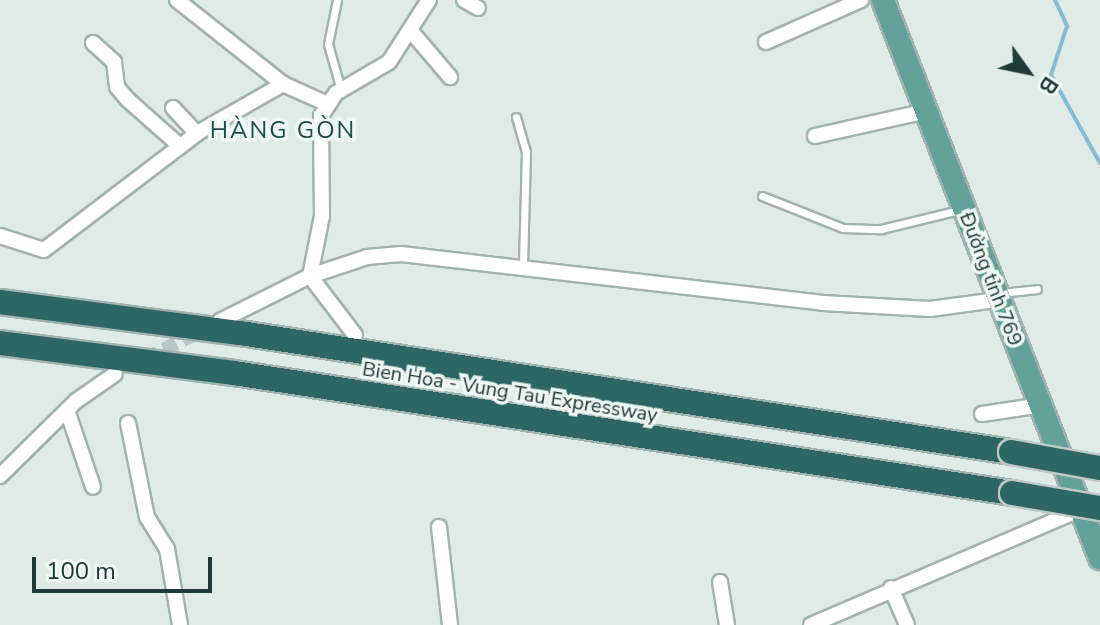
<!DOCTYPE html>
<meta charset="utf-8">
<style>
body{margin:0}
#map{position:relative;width:1100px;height:625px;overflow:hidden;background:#dfebe7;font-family:"Nunito Sans",sans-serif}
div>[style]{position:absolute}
.stream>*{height:4px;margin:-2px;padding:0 2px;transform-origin:2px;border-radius:2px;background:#86bbd1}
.street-tunnel>*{height:14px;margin-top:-7px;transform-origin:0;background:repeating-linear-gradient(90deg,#b9c8c4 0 14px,transparent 0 21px)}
.roads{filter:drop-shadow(2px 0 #a2b3af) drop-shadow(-2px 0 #a2b3af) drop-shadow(0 2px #a2b3af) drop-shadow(0 -2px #a2b3af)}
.lane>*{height:7px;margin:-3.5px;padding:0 3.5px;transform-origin:3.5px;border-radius:3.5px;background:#fff}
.street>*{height:14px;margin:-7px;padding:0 7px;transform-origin:7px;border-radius:7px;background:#fff}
.primary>*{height:22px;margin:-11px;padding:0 11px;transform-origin:11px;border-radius:11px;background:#63a19a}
.highway>*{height:24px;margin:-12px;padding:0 12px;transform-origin:12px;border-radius:12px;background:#2c6763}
.bridges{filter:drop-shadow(2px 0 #c1c8c7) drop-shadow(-2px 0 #c1c8c7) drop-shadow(0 2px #c1c8c7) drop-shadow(0 -2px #c1c8c7)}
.highway-bridge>*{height:24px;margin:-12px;padding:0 12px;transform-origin:12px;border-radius:12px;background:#2c6763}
span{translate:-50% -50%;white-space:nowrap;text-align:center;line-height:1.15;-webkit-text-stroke:7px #eff7f4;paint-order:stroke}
.street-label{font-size:20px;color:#203b37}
.quarter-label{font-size:24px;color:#1c4d48;letter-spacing:2px}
.north{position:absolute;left:988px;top:32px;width:80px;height:80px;-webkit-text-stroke:6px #eff7f4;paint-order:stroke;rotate:123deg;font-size:22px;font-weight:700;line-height:32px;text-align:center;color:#203b37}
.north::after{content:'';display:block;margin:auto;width:28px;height:36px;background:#203b37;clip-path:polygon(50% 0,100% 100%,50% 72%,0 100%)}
.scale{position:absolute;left:32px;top:557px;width:180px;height:36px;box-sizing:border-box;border:4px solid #203b37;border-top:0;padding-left:10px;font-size:24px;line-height:28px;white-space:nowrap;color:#203b37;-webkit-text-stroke:6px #eff7f4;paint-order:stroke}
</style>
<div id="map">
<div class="stream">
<div style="left:1055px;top:0;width:29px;rotate:65deg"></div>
<div style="left:1067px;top:26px;width:52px;rotate:108.1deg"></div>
<div style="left:1051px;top:75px;width:101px;rotate:60.9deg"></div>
</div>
<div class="street-tunnel">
<div style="left:145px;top:359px;width:63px;rotate:-26.6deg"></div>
</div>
<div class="roads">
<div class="lane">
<div style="left:337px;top:0;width:45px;rotate:101.6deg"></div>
<div style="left:328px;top:44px;width:48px;rotate:74.2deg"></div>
<div style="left:516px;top:117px;width:35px;rotate:74deg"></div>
<div style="left:526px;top:151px;width:113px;rotate:91.5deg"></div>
<div style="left:762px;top:196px;width:87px;rotate:21.6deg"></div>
<div style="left:843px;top:228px;width:38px;rotate:2deg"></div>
<div style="left:881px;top:229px;width:80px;rotate:-13.7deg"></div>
<div style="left:1000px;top:293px;width:37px;rotate:-6deg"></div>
</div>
<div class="street">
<div style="left:177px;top:0;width:135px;rotate:38.4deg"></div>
<div style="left:283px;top:84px;width:46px;rotate:24.3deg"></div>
<div style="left:464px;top:0;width:16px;rotate:30deg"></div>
<div style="left:410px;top:30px;width:62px;rotate:49.6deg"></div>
<div style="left:766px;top:42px;width:104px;rotate:-23.9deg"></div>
<div style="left:93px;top:43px;width:28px;rotate:42deg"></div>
<div style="left:114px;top:62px;width:25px;rotate:83deg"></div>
<div style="left:117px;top:87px;width:16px;rotate:50deg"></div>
<div style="left:127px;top:99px;width:71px;rotate:41.6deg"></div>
<div style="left:173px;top:108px;width:35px;rotate:47deg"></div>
<div style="left:815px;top:136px;width:115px;rotate:-12.6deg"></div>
<div style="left:0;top:236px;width:46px;rotate:17.7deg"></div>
<div style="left:44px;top:250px;width:195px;rotate:-37.3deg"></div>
<div style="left:199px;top:132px;width:97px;rotate:-29.7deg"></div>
<div style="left:220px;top:321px;width:101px;rotate:-26.6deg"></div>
<div style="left:310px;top:276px;width:60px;rotate:-18.4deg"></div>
<div style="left:367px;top:257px;width:34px;rotate:-5deg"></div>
<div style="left:401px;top:254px;width:425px;rotate:6.6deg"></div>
<div style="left:823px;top:303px;width:107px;rotate:3.2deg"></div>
<div style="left:930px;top:309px;width:68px;rotate:-7.7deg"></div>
<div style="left:355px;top:335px;width:74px;rotate:-127.3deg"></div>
<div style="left:310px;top:276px;width:61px;rotate:-78.7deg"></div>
<div style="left:322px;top:216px;width:100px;rotate:-90.6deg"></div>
<div style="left:321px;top:116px;width:27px;rotate:-57deg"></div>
<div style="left:336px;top:93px;width:61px;rotate:-30.3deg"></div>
<div style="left:389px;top:62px;width:74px;rotate:-57.2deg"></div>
<div style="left:67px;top:410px;width:81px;rotate:71.3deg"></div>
<div style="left:982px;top:414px;width:61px;rotate:-8.5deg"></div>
<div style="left:128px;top:423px;width:96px;rotate:78.6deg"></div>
<div style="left:147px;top:517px;width:38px;rotate:58deg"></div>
<div style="left:167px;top:549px;width:77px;rotate:80.3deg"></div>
<div style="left:0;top:476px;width:107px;rotate:-44.6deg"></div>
<div style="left:76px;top:401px;width:47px;rotate:-34.7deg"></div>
<div style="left:439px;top:527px;width:99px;rotate:83.6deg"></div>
<div style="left:720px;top:582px;width:44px;rotate:80.8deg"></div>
<div style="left:891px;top:588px;width:40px;rotate:66.6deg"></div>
<div style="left:811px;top:625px;width:294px;rotate:-23.2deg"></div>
</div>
<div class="primary">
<div style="left:883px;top:0;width:599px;rotate:68.75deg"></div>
</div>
<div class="highway">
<div style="left:0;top:302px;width:242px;rotate:7.4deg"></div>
<div style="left:240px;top:333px;width:780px;rotate:8.77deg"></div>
<div style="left:0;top:343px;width:236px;rotate:7.3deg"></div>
<div style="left:234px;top:373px;width:787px;rotate:8.77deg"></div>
</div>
</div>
<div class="bridges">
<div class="highway-bridge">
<div style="left:1011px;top:452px;width:90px;rotate:10.2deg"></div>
<div style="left:1012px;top:493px;width:89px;rotate:9.7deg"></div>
</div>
</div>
<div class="street-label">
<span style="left:991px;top:279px;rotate:69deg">Đường tỉnh 769</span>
<span style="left:510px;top:392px;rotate:9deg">Bien Hoa - Vung Tau Expressway</span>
</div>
<div class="quarter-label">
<span style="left:283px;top:131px">HÀNG GÒN</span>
</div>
<div class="north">B</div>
<div class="scale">100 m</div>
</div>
